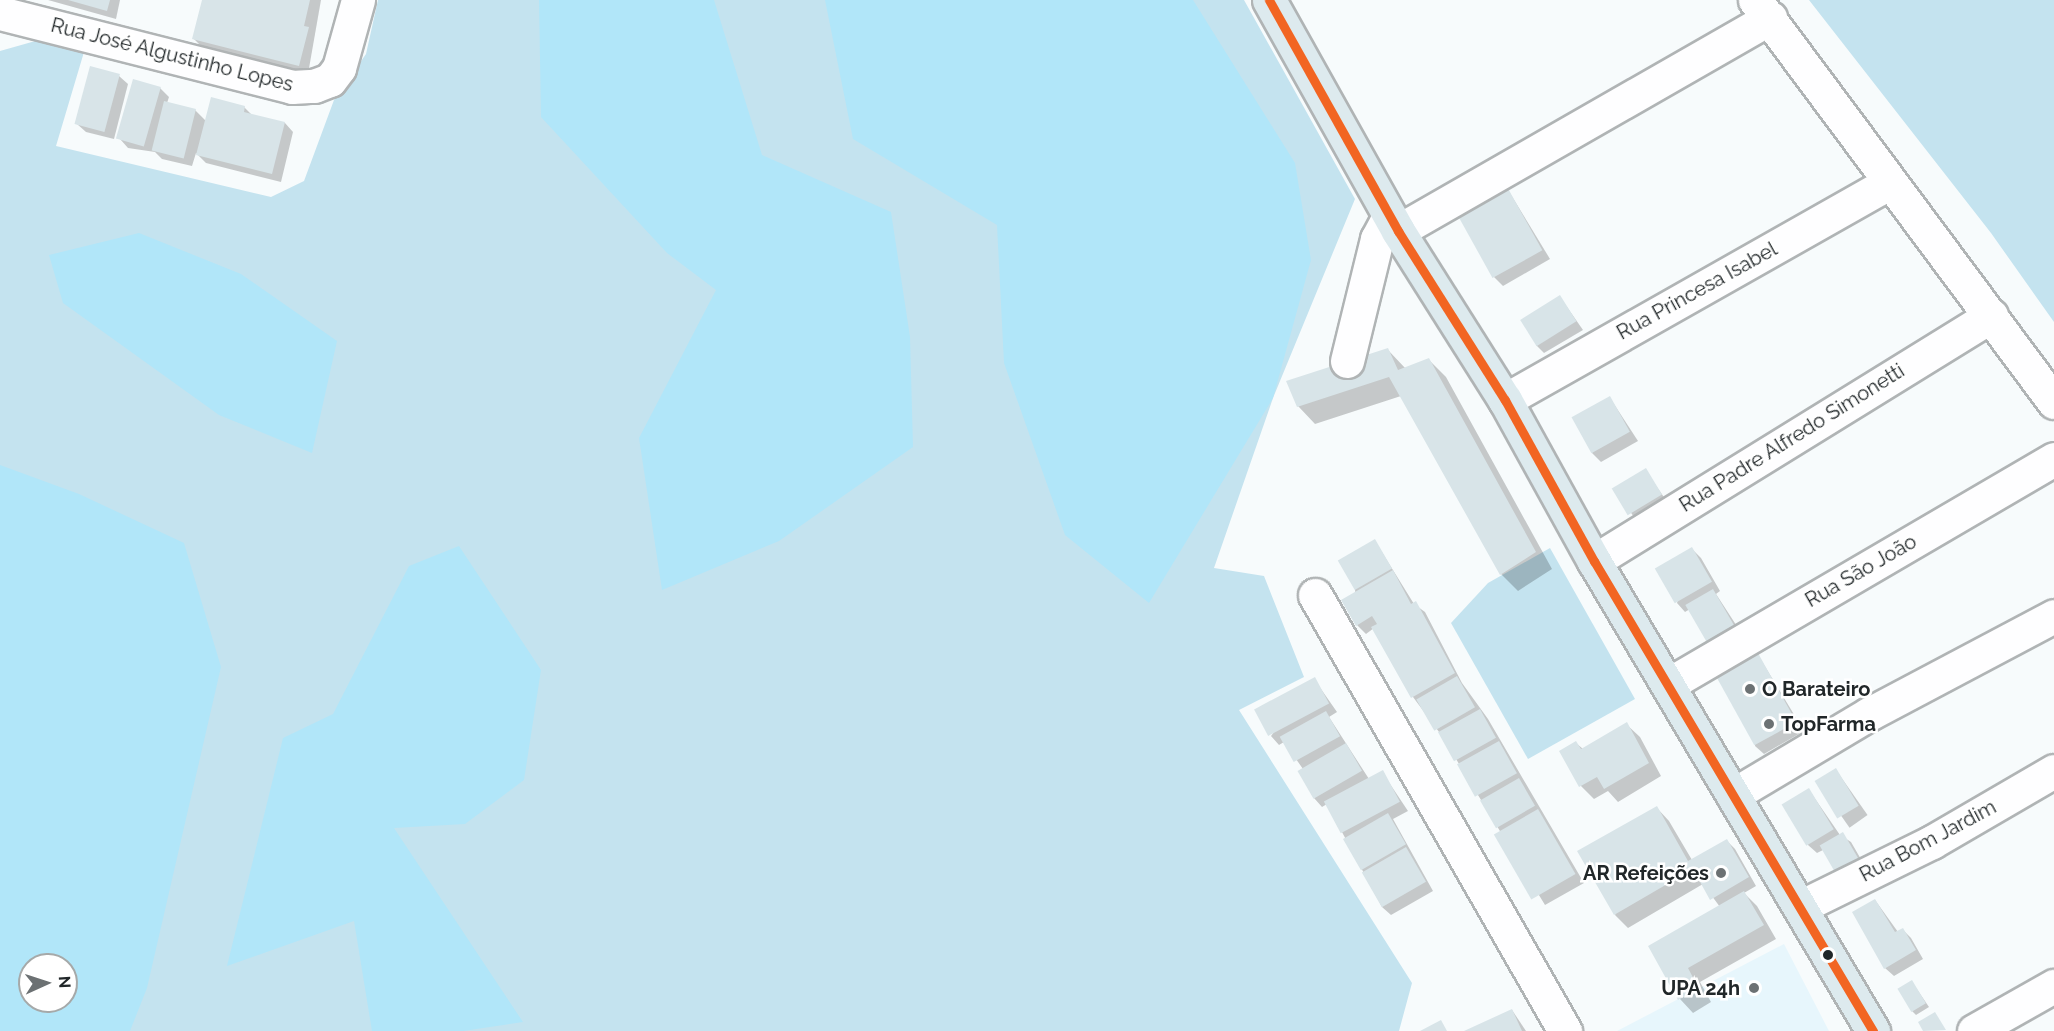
<!DOCTYPE html>
<meta charset="utf-8">
<style>
body{margin:0}
#map{position:relative;width:2054px;height:1031px;overflow:hidden;background:#f7fbfc;font-family:Raleway,sans-serif}
div>[style]{position:absolute}
.built>*{inset:0;background:#e7f6fc}
.green>*{inset:0;background:#c4e3ef}
.forest>*{inset:0;background:#b1e6f9}
.shadow>*{inset:0;background:#0003;transform-origin:0 0}
.building>*{inset:0;background:#d8e4e8;transform-origin:0 0}
.roads{filter:drop-shadow(2px 0 #b0b4b5) drop-shadow(-2px 0 #b0b4b5) drop-shadow(0 2px #b0b4b5) drop-shadow(0 -2px #b0b4b5)}
.minor>*{height:33px;margin:-16.5px;padding:0 16.5px;transform-origin:16.5px;border-radius:16.5px;background:#fefeff}
.major>*{height:33px;margin:-16.5px;padding:0 16.5px;transform-origin:16.5px;border-radius:16.5px;background:#ddeaee}
.bus-1>*{height:9px;margin:-4.5px;padding:0 4.5px;transform-origin:4.5px;border-radius:4.5px;background:#f26522}
.dots>*{width:16px;height:16px;translate:-50% -50%;box-sizing:border-box;border:3px solid #fff;border-radius:50%}
span{translate:-50% -50%;white-space:nowrap;text-align:center;line-height:1.15;-webkit-text-stroke:5px #fff;paint-order:stroke}
.street-label{font-size:20px;color:#212729}
.poi-label{font-size:20px;color:#212729;font-weight:700}
.left{translate:0 -50%;text-align:left}
.right{translate:-100% -50%;text-align:right}
.north{position:absolute;left:18px;top:953px;width:60px;height:60px;box-sizing:border-box;background:#fff;border:2px solid #a6a9a9;border-radius:50%;rotate:87deg;font-size:16px;font-weight:700;line-height:24px;text-align:center;color:#212729}
.north::after{content:'';display:block;margin:auto;width:21px;height:27px;background:#6c7173;clip-path:polygon(50% 0,100% 100%,50% 72%,0 100%)}
</style>
<div id="map">
<div class="built">
<div style="clip-path:polygon(1784px 944px,1829px 1031px,1617px 1031px)"></div>
</div>
<div class="green">
<div style="clip-path:polygon(evenodd,378px 0,1244px 0,1355px 199px,1273px 398px,1214px 568px,1264px 576px,1304px 677px,1239px 710px,1412px 983px,1399px 1031px,0 1031px,0 51px,46px 38px,84px 52px,56px 146px,271px 197px,304px 181px,334px 100px,366px 54px,378px 0,30px 965px,66px 965px,66px 1001px,30px 1001px,30px 965px)"></div>
<div style="clip-path:polygon(1809px 0,2054px 0,2054px 322px,1991px 233px)"></div>
<div style="clip-path:polygon(1550px 548px,1635px 699px,1528px 759px,1451px 623px,1488px 583px)"></div>
</div>
<div class="forest">
<div style="clip-path:polygon(539px 0,714px 0,762px 155px,891px 212px,910px 337px,913px 447px,779px 541px,662px 590px,639px 438px,716px 290px,667px 253px,541px 117px)"></div>
<div style="clip-path:polygon(825px 0,1193px 0,1295px 163px,1311px 260px,1273px 398px,1149px 603px,1065px 535px,1004px 363px,997px 225px,853px 139px)"></div>
<div style="clip-path:polygon(139px 233px,241px 274px,337px 341px,312px 453px,219px 415px,63px 303px,49px 255px)"></div>
<div style="clip-path:polygon(evenodd,0 465px,79px 494px,184px 543px,221px 667px,147px 988px,130px 1031px,0 1031px,0 465px,30px 965px,66px 965px,66px 1001px,30px 1001px,30px 965px)"></div>
<div style="clip-path:polygon(459px 546px,541px 670px,524px 780px,465px 824px,394px 828px,523px 1022px,463px 1031px,372px 1031px,354px 921px,227px 966px,283px 738px,333px 714px,409px 566px)"></div>
</div>
<div class="shadow">
<div style="clip-path:polygon(48px 0,120px 0,116px 19px)"></div>
<div style="clip-path:polygon(203px 0,321px 0,308px 74px,207px 52px,194px 39px)"></div>
<div style="clip-path:polygon(119px 76px,128px 84px,114px 139px,86px 132px,77px 124px)"></div>
<div style="clip-path:polygon(160px 88px,169px 97px,167px 103px,195px 110px,206px 121px,244px 107px,253px 116px,285px 123px,293px 132px,281px 182px,206px 163px,196px 153px,192px 166px,162px 159px,155px 152px,128px 148px,120px 139px)"></div>
<div style="clip-path:polygon(1505px 185px,1550px 259px,1503px 286px,1494px 277px)"></div>
<div style="clip-path:polygon(1560px 297px,1583px 330px,1544px 353px,1536px 345px)"></div>
<div style="clip-path:polygon(1388px 350px,1406px 369px,1429px 360px,1446px 377px,1552px 569px,1518px 591px,1501px 574px,1401px 396px,1315px 424px,1298px 406px)"></div>
<div style="clip-path:polygon(1610px 398px,1638px 441px,1601px 462px,1592px 453px)"></div>
<div style="left:1645px;top:470px;width:42px;height:36px;rotate:55deg"></div>
<div style="clip-path:polygon(1375px 541px,1414px 604px,1425px 612px,1462px 683px,1488px 719px,1584px 883px,1545px 905px,1442px 736px,1413px 697px,1374px 628px,1366px 634px,1357px 625px,1355px 589px)"></div>
<div style="clip-path:polygon(1692px 549px,1701px 558px,1720px 591px,1716px 594px,1742px 634px,1716px 649px,1690px 609px,1685px 612px,1677px 603px)"></div>
<div style="clip-path:polygon(1758px 655px,1804px 731px,1764px 754px,1755px 746px)"></div>
<div style="clip-path:polygon(1314px 679px,1337px 712px,1329px 717px,1369px 779px,1382px 772px,1408px 811px,1393px 819px,1433px 891px,1391px 915px,1382px 907px,1327px 804px,1322px 807px,1314px 798px,1303px 769px,1284px 742px,1279px 745px,1271px 736px)"></div>
<div style="clip-path:polygon(1626px 724px,1640px 737px,1661px 776px,1618px 802px,1608px 791px,1594px 799px,1581px 786px,1576px 743px,1583px 749px)"></div>
<div style="left:1836px;top:770px;width:55px;height:22px;rotate:55deg"></div>
<div style="clip-path:polygon(1809px 790px,1840px 835px,1851px 842px,1862px 861px,1823px 850px,1817px 853px,1808px 845px)"></div>
<div style="clip-path:polygon(1656px 807px,1669px 821px,1692px 860px,1727px 841px,1735px 849px,1756px 886px,1744px 893px,1757px 906px,1776px 939px,1700px 982px,1711px 1002px,1693px 1013px,1680px 999px,1650px 946px,1720px 907px,1703px 884px,1628px 928px,1615px 915px)"></div>
<div style="clip-path:polygon(1875px 900px,1898px 932px,1903px 930px,1911px 938px,1923px 959px,1894px 976px,1885px 968px)"></div>
<div style="clip-path:polygon(1912px 982px,1929px 1007px,1916px 1015px,1912px 1011px)"></div>
<div style="clip-path:polygon(1512px 1010px,1526px 1031px,1467px 1031px)"></div>
</div>
<div class="building">
<div style="clip-path:polygon(68px 0,110px 0,107px 11px)"></div>
<div style="clip-path:polygon(202px 0,310px 0,304px 26px,309px 27px,299px 66px,192px 39px)"></div>
<div style="left:90px;top:66px;width:31px;height:60px;rotate:15deg"></div>
<div style="left:133px;top:79px;width:29px;height:62px;rotate:16deg"></div>
<div style="clip-path:polygon(211px 97px,245px 106px,244px 112px,285px 122px,272px 174px,196px 155px)"></div>
<div style="left:164px;top:101px;width:33px;height:51px;rotate:14deg"></div>
<div style="left:1505px;top:183px;width:77px;height:57px;rotate:61deg"></div>
<div style="left:1560px;top:295px;width:31px;height:47px;rotate:58deg"></div>
<div style="clip-path:polygon(1388px 348px,1398px 370px,1429px 358px,1536px 552px,1500px 575px,1389px 377px,1297px 407px,1286px 381px)"></div>
<div style="left:1610px;top:396px;width:41px;height:44px;rotate:61deg"></div>
<div style="left:1646px;top:468px;width:31px;height:40px;rotate:59deg"></div>
<div style="left:1375px;top:539px;width:34px;height:43px;rotate:60deg"></div>
<div style="left:1692px;top:547px;width:40px;height:43px;rotate:60deg"></div>
<div style="clip-path:polygon(1393px 570px,1411px 604px,1416px 601px,1455px 673px,1411px 698px,1371px 627px,1377px 624px,1372px 616px,1356px 626px,1341px 600px)"></div>
<div style="left:1713px;top:589px;width:42px;height:32px;rotate:60deg"></div>
<div style="left:1758px;top:653px;width:79px;height:48px;rotate:61deg"></div>
<div style="left:1457px;top:676px;width:36px;height:47px;rotate:60deg"></div>
<div style="left:1315px;top:677px;width:30px;height:69px;rotate:62deg"></div>
<div style="left:1480px;top:709px;width:33px;height:48px;rotate:61deg"></div>
<div style="left:1326px;top:711px;width:29px;height:53px;rotate:61deg"></div>
<div style="clip-path:polygon(1627px 722px,1649px 763px,1604px 789px,1597px 777px,1579px 787px,1559px 751px,1576px 741px,1581px 749px)"></div>
<div style="left:1499px;top:741px;width:37px;height:48px;rotate:61deg"></div>
<div style="left:1346px;top:743px;width:32px;height:56px;rotate:60deg"></div>
<div style="left:1836px;top:768px;width:44px;height:25px;rotate:59deg"></div>
<div style="left:1383px;top:770px;width:36px;height:67px;rotate:62deg"></div>
<div style="left:1519px;top:778px;width:32px;height:45px;rotate:60deg"></div>
<div style="left:1809px;top:788px;width:48px;height:32px;rotate:59deg"></div>
<div style="clip-path:polygon(1657px 806px,1688px 861px,1727px 839px,1749px 877px,1710px 900px,1693px 869px,1614px 915px,1577px 851px)"></div>
<div style="left:1538px;top:809px;width:75px;height:51px;rotate:60deg"></div>
<div style="left:1388px;top:813px;width:36px;height:52px;rotate:60deg"></div>
<div style="left:1843px;top:832px;width:36px;height:27px;rotate:60deg"></div>
<div style="left:1406px;top:847px;width:40px;height:51px;rotate:60deg"></div>
<div style="clip-path:polygon(1744px 891px,1764px 925px,1688px 968px,1699px 989px,1678px 1000px,1648px 946px)"></div>
<div style="clip-path:polygon(1875px 899px,1895px 932px,1903px 928px,1916px 950px,1884px 969px,1852px 912px)"></div>
<div style="left:1912px;top:980px;width:27px;height:17px;rotate:59deg"></div>
<div style="clip-path:polygon(1512px 1009px,1522px 1031px,1464px 1031px)"></div>
<div style="clip-path:polygon(1935px 1012px,1946px 1030px,1923px 1031px,1918px 1022px)"></div>
<div style="clip-path:polygon(1441px 1020px,1447px 1031px,1420px 1031px)"></div>
</div>
<div class="roads">
<div class="minor">
<div style="left:1755px;top:0;width:501px;rotate:53.36deg"></div>
<div style="left:0;top:13px;width:301px;rotate:14.2deg"></div>
<div style="left:292px;top:87px;width:22px;rotate:-3deg"></div>
<div style="left:314px;top:86px;width:17px;rotate:-21deg"></div>
<div style="left:330px;top:80px;width:15px;rotate:-53deg"></div>
<div style="left:339px;top:68px;width:71px;rotate:-74.4deg"></div>
<div style="left:1398px;top:231px;width:429px;rotate:-29.8deg"></div>
<div style="left:1347px;top:361px;width:126px;rotate:-76.2deg"></div>
<div style="left:1377px;top:239px;width:26px;rotate:-62deg"></div>
<div style="left:1505px;top:400px;width:442px;rotate:-29.5deg"></div>
<div style="left:1594px;top:561px;width:467px;rotate:-31.7deg"></div>
<div style="left:1315px;top:595px;width:503px;rotate:60.17deg"></div>
<div style="left:1669px;top:684px;width:446px;rotate:-30.3deg"></div>
<div style="left:1733px;top:795px;width:158px;rotate:-30.8deg"></div>
<div style="left:1869px;top:714px;width:209px;rotate:-27.9deg"></div>
<div style="left:1800px;top:907px;width:147px;rotate:-26.2deg"></div>
<div style="left:1932px;top:842px;width:141px;rotate:-30.2deg"></div>
<div style="left:1974px;top:1031px;width:92px;rotate:-29.4deg"></div>
</div>
<div class="major">
<div style="left:1269px;top:0;width:265px;rotate:60.8deg"></div>
<div style="left:1398px;top:231px;width:200px;rotate:57.7deg"></div>
<div style="left:1505px;top:400px;width:184px;rotate:61.1deg"></div>
<div style="left:1594px;top:561px;width:547px;rotate:59.31deg"></div>
</div>
</div>
<div class="bus-1">
<div style="left:1269px;top:0;width:265px;rotate:60.8deg"></div>
<div style="left:1398px;top:231px;width:200px;rotate:57.7deg"></div>
<div style="left:1505px;top:400px;width:184px;rotate:61.1deg"></div>
<div style="left:1594px;top:561px;width:547px;rotate:59.31deg"></div>
</div>
<div class="dots">
<div style="left:1750px;top:689px;background:#6c7173"></div>
<div style="left:1769px;top:724px;background:#6c7173"></div>
<div style="left:1721px;top:873px;background:#6c7173"></div>
<div style="left:1828px;top:955px;background:#212729"></div>
<div style="left:1754px;top:988px;background:#6c7173"></div>
</div>
<div class="street-label">
<span style="left:172px;top:55px;rotate:14deg">Rua José Algustinho Lopes</span>
<span style="left:1697px;top:291px;rotate:-29deg">Rua Princesa Isabel</span>
<span style="left:1792px;top:438px;rotate:-32deg">Rua Padre Alfredo Simonetti</span>
<span style="left:1861px;top:571px;rotate:-30deg">Rua São João</span>
<span style="left:1928px;top:841px;rotate:-28deg">Rua Bom Jardim</span>
</div>
<div class="poi-label">
<span class="left" style="left:1762px;top:689px">O Barateiro</span>
<span class="left" style="left:1781px;top:724px">TopFarma</span>
<span class="right" style="left:1709px;top:873px">AR Refeições</span>
<span class="right" style="left:1740px;top:988px">UPA 24h</span>
</div>
<div class="north">N</div>
</div>
